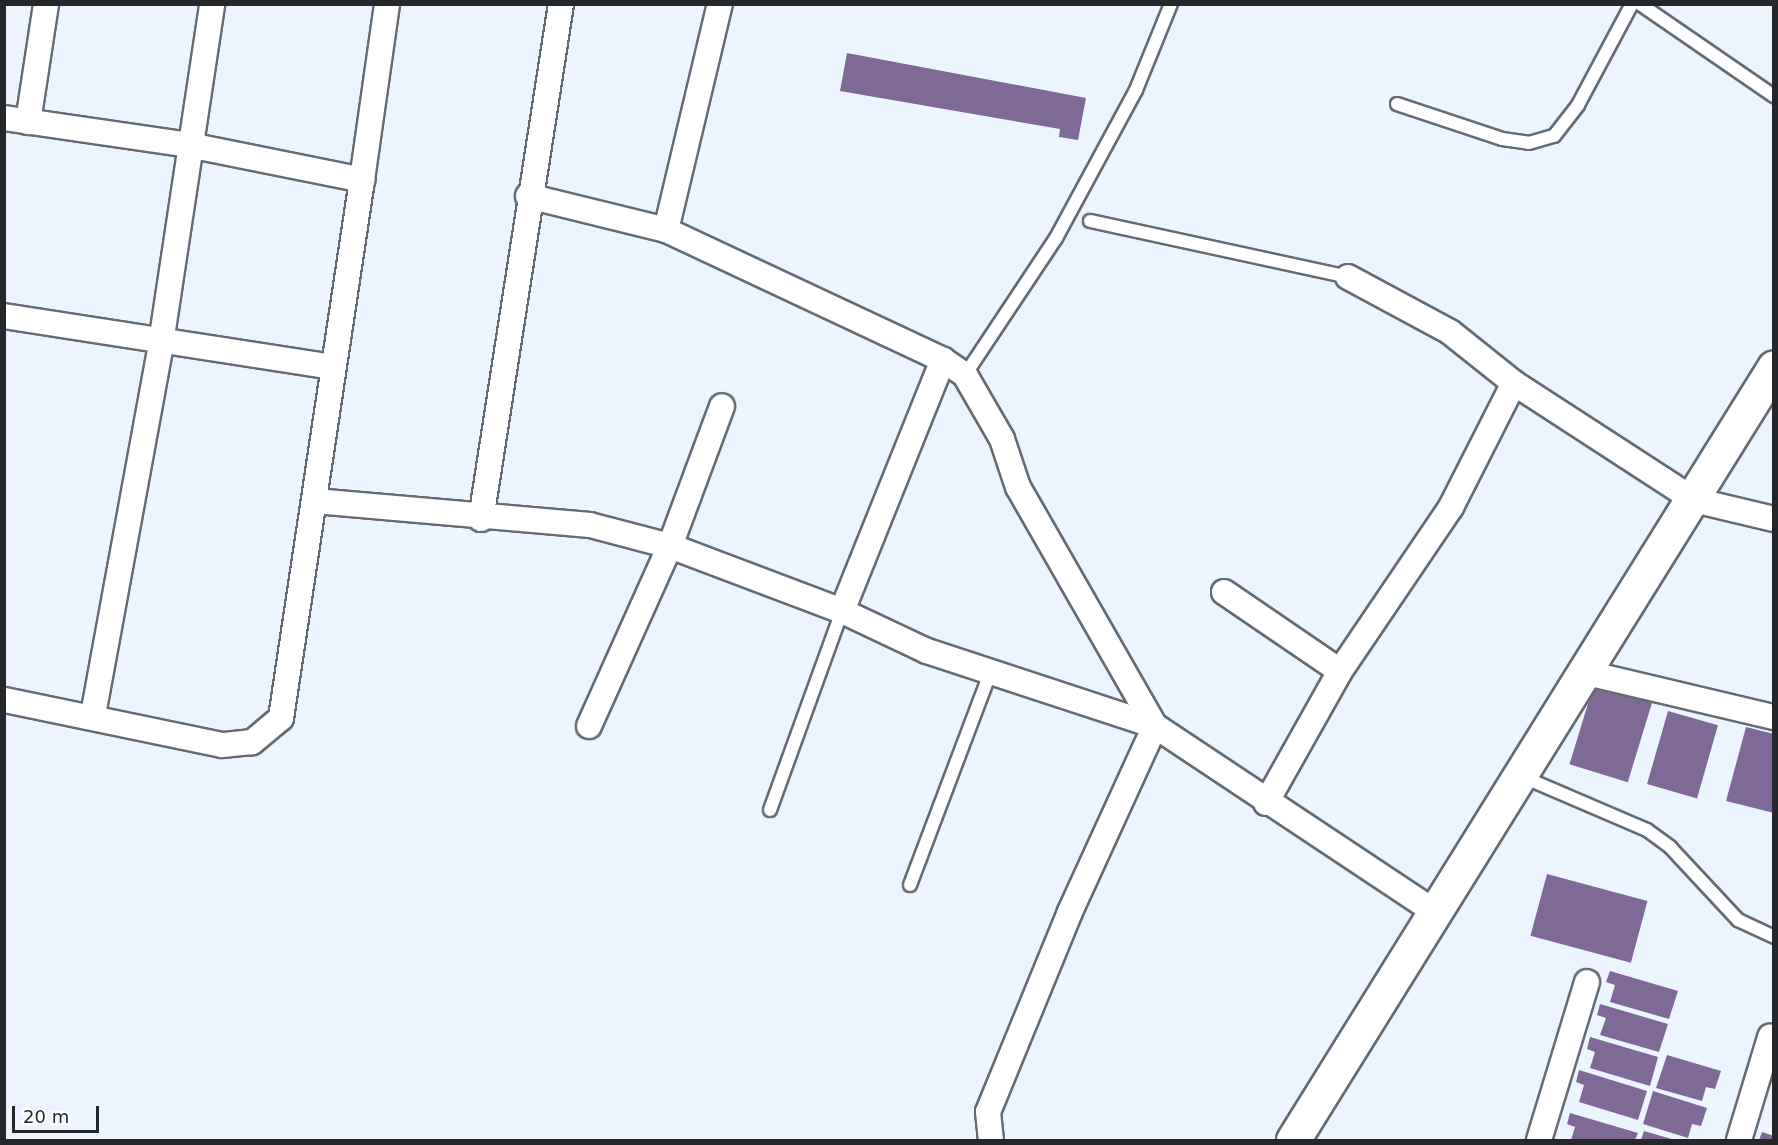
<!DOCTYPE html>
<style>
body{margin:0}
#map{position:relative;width:1778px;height:1145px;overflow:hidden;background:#ecf5fe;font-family:"DejaVu Sans",sans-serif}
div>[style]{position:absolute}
.building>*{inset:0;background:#7f6997;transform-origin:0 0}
.roads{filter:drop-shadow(2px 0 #646b73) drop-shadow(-2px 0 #646b73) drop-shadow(0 2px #646b73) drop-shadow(0 -2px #646b73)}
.lane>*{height:12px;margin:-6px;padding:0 6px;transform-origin:6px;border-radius:6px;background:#fff}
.street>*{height:24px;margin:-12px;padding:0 12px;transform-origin:12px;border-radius:12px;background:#fff}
.secondary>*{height:33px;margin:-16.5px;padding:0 16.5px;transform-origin:16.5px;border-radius:16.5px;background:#fff}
span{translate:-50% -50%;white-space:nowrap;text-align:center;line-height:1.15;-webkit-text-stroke:6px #fff;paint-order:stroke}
.frame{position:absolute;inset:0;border:6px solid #24282b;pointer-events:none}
.scale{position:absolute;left:12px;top:1106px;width:87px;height:27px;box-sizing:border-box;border:3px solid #24282b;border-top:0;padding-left:8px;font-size:18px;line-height:21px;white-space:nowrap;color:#24282b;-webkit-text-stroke:4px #fff;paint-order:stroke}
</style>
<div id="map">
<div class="building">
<div style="clip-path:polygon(847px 53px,1086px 98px,1078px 140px,1059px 137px,1060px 129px,840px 91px)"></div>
<div style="left:1594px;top:684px;width:61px;height:84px;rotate:17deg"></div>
<div style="left:1668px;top:711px;width:52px;height:76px;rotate:16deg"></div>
<div style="clip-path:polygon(1746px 727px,1774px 734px,1774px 813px,1726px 801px)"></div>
<div style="left:1547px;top:874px;width:104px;height:64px;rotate:15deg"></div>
<div style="clip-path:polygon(1610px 971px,1678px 991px,1669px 1019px,1610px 1002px,1615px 985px,1606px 982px)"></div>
<div style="clip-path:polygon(1600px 1004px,1668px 1024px,1659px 1052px,1600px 1035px,1606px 1018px,1597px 1015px)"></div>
<div style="clip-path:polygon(1590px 1037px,1658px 1057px,1650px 1086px,1590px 1068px,1595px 1052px,1587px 1049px)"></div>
<div style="clip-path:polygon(1667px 1055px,1721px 1071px,1715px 1089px,1706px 1087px,1702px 1101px,1656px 1088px)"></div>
<div style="clip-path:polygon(1579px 1070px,1647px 1091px,1638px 1120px,1579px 1102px,1584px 1085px,1576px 1082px)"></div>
<div style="clip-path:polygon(1653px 1091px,1707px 1108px,1701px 1126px,1692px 1124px,1688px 1138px,1643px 1124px)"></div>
<div style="clip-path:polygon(1570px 1113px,1638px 1133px,1635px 1140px,1571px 1140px,1575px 1127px,1567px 1124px)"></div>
<div style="clip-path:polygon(1644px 1131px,1675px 1140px,1641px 1140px)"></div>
<div style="clip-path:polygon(1762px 1132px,1774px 1136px,1774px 1140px,1759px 1140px)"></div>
</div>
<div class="roads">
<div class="lane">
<div style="left:1640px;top:4px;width:163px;rotate:34.5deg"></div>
<div style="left:1397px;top:104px;width:111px;rotate:18.4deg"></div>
<div style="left:1502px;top:139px;width:27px;rotate:8deg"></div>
<div style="left:1529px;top:143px;width:26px;rotate:-16deg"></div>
<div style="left:1554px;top:136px;width:39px;rotate:-52deg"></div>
<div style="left:1578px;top:105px;width:115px;rotate:-61.9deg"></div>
<div style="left:1090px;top:221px;width:264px;rotate:12.2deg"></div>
<div style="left:965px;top:375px;width:164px;rotate:-56.4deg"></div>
<div style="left:1056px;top:238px;width:168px;rotate:-61.6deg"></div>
<div style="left:1136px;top:90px;width:93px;rotate:-67.9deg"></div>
<div style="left:1521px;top:776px;width:137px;rotate:23.2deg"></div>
<div style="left:1647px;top:830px;width:29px;rotate:36deg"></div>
<div style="left:1670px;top:847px;width:100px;rotate:47deg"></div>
<div style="left:1738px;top:920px;width:40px;rotate:25deg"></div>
<div style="left:770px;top:810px;width:212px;rotate:-70.1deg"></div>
<div style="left:910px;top:885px;width:227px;rotate:-69.3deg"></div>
</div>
<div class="street">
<div style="left:4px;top:118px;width:187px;rotate:8.3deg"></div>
<div style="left:189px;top:145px;width:177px;rotate:11.4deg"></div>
<div style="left:362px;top:180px;width:544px;rotate:98.56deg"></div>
<div style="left:281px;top:718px;width:38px;rotate:140deg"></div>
<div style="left:252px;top:742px;width:30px;rotate:174deg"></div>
<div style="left:222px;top:745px;width:223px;rotate:-168.3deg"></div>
<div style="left:28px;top:122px;width:119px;rotate:-81.3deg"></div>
<div style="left:362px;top:180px;width:178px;rotate:-81.9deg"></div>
<div style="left:528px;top:196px;width:142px;rotate:13.8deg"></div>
<div style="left:666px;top:230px;width:306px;rotate:25.1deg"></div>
<div style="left:943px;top:360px;width:27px;rotate:34deg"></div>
<div style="left:965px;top:375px;width:74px;rotate:60deg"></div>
<div style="left:1002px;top:439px;width:51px;rotate:71.6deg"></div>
<div style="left:1018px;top:487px;width:275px;rotate:60.2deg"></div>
<div style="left:1155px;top:726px;width:205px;rotate:114.6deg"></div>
<div style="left:1070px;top:912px;width:216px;rotate:112.3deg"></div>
<div style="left:988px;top:1112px;width:28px;rotate:84deg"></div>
<div style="left:666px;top:230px;width:232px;rotate:-76.6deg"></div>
<div style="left:1348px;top:277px;width:116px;rotate:28.3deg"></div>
<div style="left:1450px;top:332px;width:82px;rotate:38.6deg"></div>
<div style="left:1514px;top:383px;width:215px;rotate:33deg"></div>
<div style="left:1694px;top:500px;width:82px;rotate:13.4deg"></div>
<div style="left:4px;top:316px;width:333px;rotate:8.8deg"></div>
<div style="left:315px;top:501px;width:276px;rotate:5deg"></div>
<div style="left:590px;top:525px;width:83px;rotate:14.7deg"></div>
<div style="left:670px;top:546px;width:184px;rotate:20.7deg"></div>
<div style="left:842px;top:611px;width:94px;rotate:25.2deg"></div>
<div style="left:927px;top:651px;width:240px;rotate:18.2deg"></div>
<div style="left:1155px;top:726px;width:334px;rotate:33.6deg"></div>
<div style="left:481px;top:519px;width:521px;rotate:-81.17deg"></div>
<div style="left:1224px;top:592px;width:140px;rotate:34.3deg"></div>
<div style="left:842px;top:611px;width:271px;rotate:-68.1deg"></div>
<div style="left:1583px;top:672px;width:196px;rotate:13.3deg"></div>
<div style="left:93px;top:715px;width:378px;rotate:-79.6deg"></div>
<div style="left:161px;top:343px;width:343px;rotate:-81.4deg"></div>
<div style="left:589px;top:726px;width:197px;rotate:-65.8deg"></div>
<div style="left:670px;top:546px;width:149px;rotate:-69.6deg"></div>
<div style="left:1266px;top:803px;width:151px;rotate:-60.7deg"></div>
<div style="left:1340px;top:671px;width:198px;rotate:-55.9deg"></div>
<div style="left:1451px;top:507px;width:139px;rotate:-63.1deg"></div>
<div style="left:1539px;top:1140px;width:165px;rotate:-73.1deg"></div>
<div style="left:1739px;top:1140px;width:108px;rotate:-73.2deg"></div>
</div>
<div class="secondary">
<div style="left:1293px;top:1140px;width:910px;rotate:-58.11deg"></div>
</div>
</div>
<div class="frame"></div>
<div class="scale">20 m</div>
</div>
